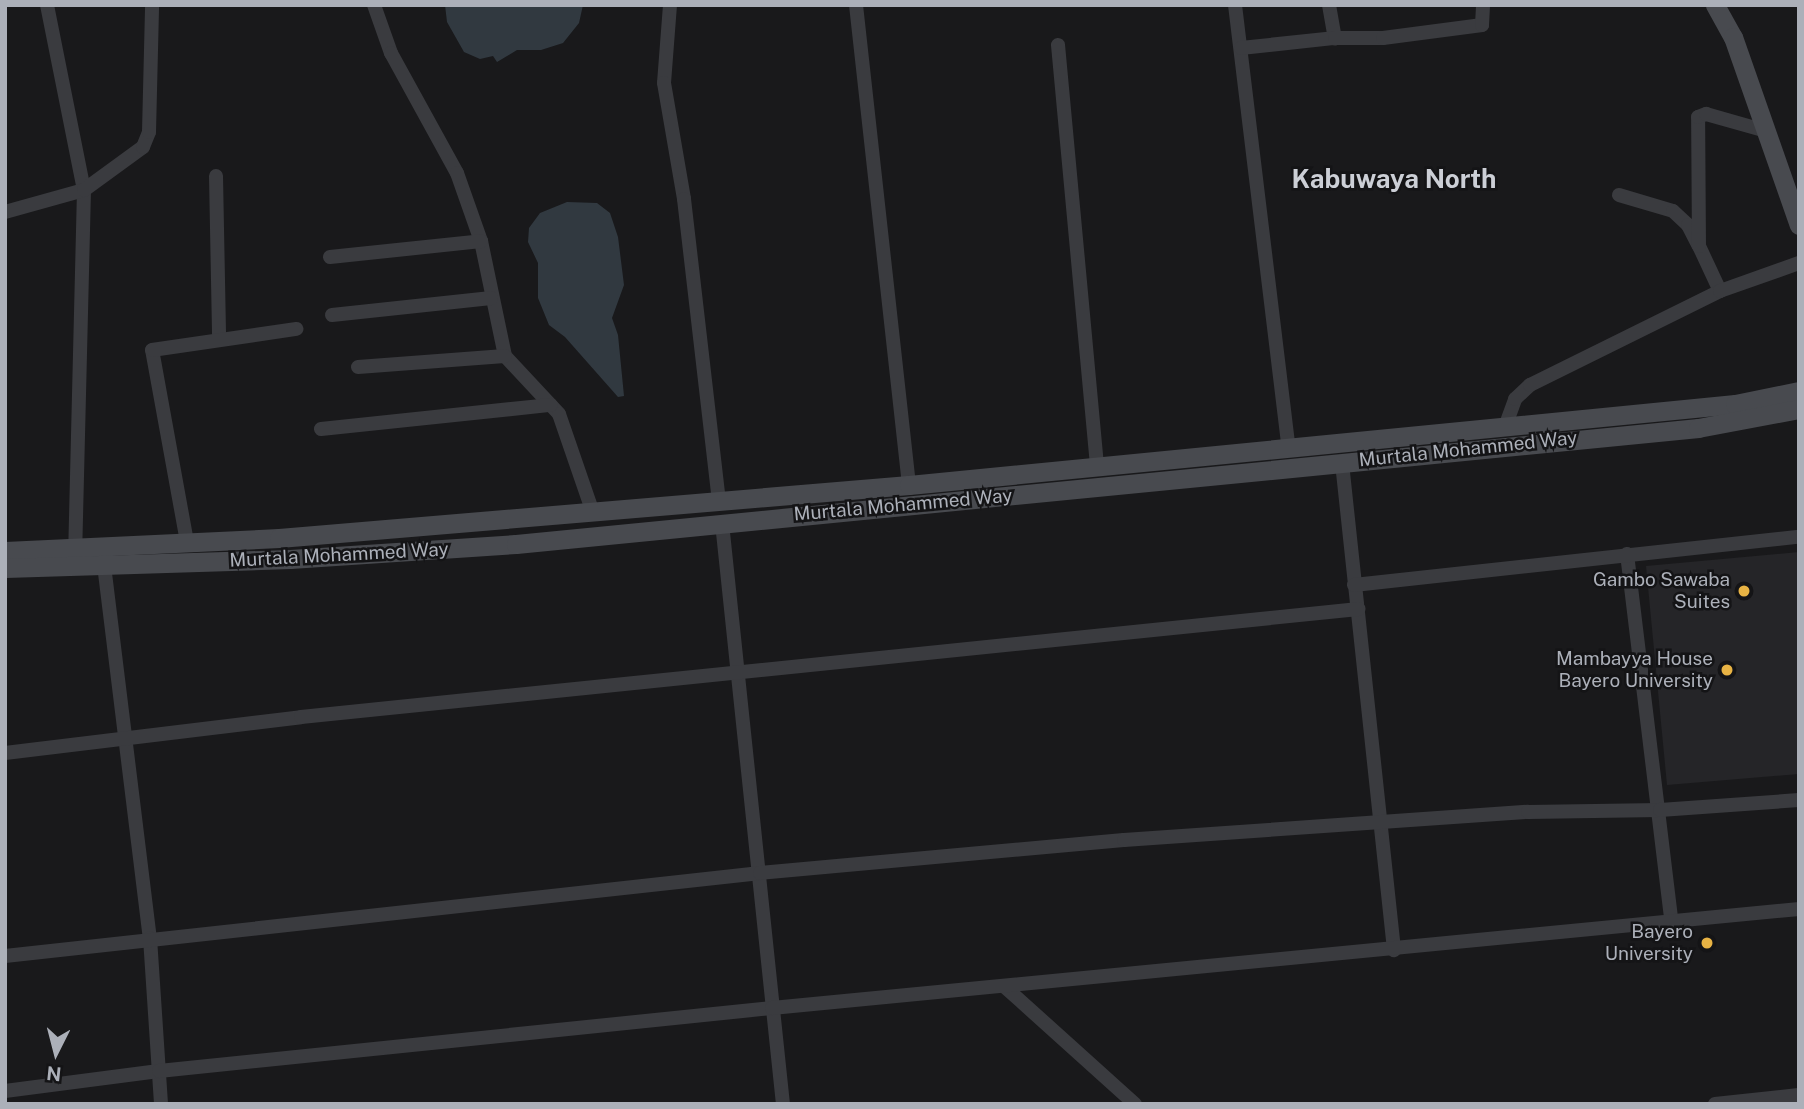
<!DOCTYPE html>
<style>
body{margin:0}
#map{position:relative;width:1804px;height:1109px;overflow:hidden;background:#19191b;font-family:"Public Sans",sans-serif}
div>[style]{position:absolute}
.built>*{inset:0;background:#252528}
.water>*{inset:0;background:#313940}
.minor>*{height:14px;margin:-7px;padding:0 7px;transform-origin:7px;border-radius:7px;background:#3a3b3f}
.secondary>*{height:19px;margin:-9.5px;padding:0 9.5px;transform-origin:9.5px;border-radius:9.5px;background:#484a4f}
.dots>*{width:19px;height:19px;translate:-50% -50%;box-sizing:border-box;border:4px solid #141416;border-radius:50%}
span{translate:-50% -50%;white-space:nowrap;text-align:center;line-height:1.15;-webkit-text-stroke:5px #141416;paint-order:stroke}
.street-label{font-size:19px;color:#acb0b9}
.poi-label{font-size:19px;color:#acb0b9}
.right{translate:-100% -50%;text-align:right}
.district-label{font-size:26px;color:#cccfd6;font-weight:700}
.frame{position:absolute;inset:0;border:7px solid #acb0b9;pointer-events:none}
.north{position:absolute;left:21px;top:1018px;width:70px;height:70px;-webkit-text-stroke:5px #141416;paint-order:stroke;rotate:186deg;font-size:19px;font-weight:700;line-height:28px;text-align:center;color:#acb0b9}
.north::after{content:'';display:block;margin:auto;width:24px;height:32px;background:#acb0b9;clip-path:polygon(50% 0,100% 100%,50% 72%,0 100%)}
</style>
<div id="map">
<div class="built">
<div style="clip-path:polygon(1799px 552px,1799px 774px,1667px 785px,1646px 566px)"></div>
</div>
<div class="water">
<div style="clip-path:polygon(445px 5px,583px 5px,579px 23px,563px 43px,541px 50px,517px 50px,497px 62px,493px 56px,480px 59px,464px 52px,447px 22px)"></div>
<div style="clip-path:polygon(567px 202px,597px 203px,610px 213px,618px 237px,624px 285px,612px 318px,618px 335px,624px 396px,618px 397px,565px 337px,549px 325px,538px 298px,538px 263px,528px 242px,529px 228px,540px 213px)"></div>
</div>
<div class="minor">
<div style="left:47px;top:5px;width:189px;rotate:78.7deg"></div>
<div style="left:84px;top:190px;width:360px;rotate:91.4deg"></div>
<div style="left:374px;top:5px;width:51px;rotate:70.5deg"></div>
<div style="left:391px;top:53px;width:137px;rotate:61.2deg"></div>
<div style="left:457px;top:173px;width:72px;rotate:70.6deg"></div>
<div style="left:481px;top:241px;width:117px;rotate:78.2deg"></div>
<div style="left:505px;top:356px;width:79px;rotate:47deg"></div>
<div style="left:559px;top:414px;width:105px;rotate:71deg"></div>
<div style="left:670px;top:5px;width:78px;rotate:94.4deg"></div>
<div style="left:664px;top:83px;width:118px;rotate:80.2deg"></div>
<div style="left:684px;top:199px;width:304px;rotate:83.4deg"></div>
<div style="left:856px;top:5px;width:483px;rotate:83.7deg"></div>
<div style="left:1235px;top:5px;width:444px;rotate:83.1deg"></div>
<div style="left:1329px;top:5px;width:34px;rotate:80deg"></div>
<div style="left:1058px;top:45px;width:423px;rotate:84.7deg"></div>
<div style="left:1241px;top:48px;width:95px;rotate:-6.1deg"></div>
<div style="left:1335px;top:38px;width:48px"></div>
<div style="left:1383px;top:38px;width:100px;rotate:-7.5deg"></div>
<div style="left:1482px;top:25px;width:20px;rotate:-87deg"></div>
<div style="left:216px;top:176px;width:162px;rotate:88.9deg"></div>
<div style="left:1619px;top:195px;width:56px;rotate:16.5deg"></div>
<div style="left:1673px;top:211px;width:21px;rotate:43deg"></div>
<div style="left:1688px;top:225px;width:22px;rotate:63deg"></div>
<div style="left:5px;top:212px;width:82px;rotate:-15.6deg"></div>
<div style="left:84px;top:190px;width:73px;rotate:-36.1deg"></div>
<div style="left:143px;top:147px;width:16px;rotate:-68deg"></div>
<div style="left:149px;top:132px;width:127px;rotate:-88.6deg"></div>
<div style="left:330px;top:257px;width:152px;rotate:-6deg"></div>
<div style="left:1720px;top:291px;width:50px;rotate:-115deg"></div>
<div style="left:1699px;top:246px;width:129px;rotate:-90.4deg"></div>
<div style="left:1698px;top:117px;width:9px;rotate:-21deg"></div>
<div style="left:1706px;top:114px;width:62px;rotate:15.8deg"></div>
<div style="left:332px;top:315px;width:160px;rotate:-6.1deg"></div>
<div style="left:358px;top:367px;width:147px;rotate:-4.3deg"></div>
<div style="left:1505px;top:427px;width:30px;rotate:-70deg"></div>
<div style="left:1515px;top:399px;width:21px;rotate:-43deg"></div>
<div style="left:1530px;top:385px;width:212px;rotate:-26.3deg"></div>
<div style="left:1720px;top:291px;width:84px;rotate:-19.5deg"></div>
<div style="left:321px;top:429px;width:231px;rotate:-6deg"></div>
<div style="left:1342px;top:463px;width:490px;rotate:83.9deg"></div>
<div style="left:722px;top:523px;width:584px;rotate:84.01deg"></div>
<div style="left:187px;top:542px;width:195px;rotate:-100.3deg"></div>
<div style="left:152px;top:350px;width:146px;rotate:-8.3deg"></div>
<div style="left:1627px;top:554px;width:373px;rotate:83.1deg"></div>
<div style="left:104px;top:565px;width:376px;rotate:83deg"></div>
<div style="left:150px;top:938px;width:166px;rotate:86.2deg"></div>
<div style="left:1354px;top:585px;width:448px;rotate:-6.2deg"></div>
<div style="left:5px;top:753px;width:298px;rotate:-6.9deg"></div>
<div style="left:301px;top:717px;width:1063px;rotate:-5.83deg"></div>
<div style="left:5px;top:956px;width:760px;rotate:-6.27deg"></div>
<div style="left:760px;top:873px;width:365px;rotate:-5.2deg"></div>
<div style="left:1124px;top:840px;width:405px;rotate:-4deg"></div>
<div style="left:1528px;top:812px;width:132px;rotate:-0.9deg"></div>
<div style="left:1660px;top:810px;width:139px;rotate:-4.1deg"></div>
<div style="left:1005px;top:987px;width:175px;rotate:42deg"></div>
<div style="left:5px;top:1091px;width:155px;rotate:-7.4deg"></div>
<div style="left:159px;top:1071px;width:616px;rotate:-5.87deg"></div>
<div style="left:772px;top:1008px;width:1032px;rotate:-5.51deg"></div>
<div style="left:1715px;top:1104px;width:84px;rotate:-6.1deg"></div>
</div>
<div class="secondary">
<div style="left:1715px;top:5px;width:37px;rotate:61deg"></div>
<div style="left:1733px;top:37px;width:199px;rotate:70.7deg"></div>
<div style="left:5px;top:551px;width:274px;rotate:-2.7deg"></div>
<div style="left:279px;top:538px;width:632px;rotate:-4.81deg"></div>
<div style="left:909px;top:485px;width:830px;rotate:-5.6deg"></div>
<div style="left:1735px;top:404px;width:65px;rotate:-11.5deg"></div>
<div style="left:5px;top:568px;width:285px;rotate:-1.8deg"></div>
<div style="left:290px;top:559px;width:226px;rotate:-3.8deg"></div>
<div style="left:516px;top:544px;width:1188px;rotate:-5.6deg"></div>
<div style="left:1698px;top:428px;width:103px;rotate:-10.7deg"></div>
</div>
<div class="dots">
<div style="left:1744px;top:591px;background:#e8b344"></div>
<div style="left:1727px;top:670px;background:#e8b344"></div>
<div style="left:1707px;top:943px;background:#e8b344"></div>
</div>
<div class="street-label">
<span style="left:1468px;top:449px;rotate:-6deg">Murtala Mohammed Way</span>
<span style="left:903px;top:505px;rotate:-5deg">Murtala Mohammed Way</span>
<span style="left:339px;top:555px;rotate:-3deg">Murtala Mohammed Way</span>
</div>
<div class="poi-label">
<span class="right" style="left:1730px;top:591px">Gambo Sawaba<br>Suites</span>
<span class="right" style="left:1713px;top:670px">Mambayya House<br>Bayero University</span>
<span class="right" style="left:1693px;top:943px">Bayero<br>University</span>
</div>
<div class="district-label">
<span style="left:1394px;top:179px">Kabuwaya North</span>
</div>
<div class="frame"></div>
<div class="north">N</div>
</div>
